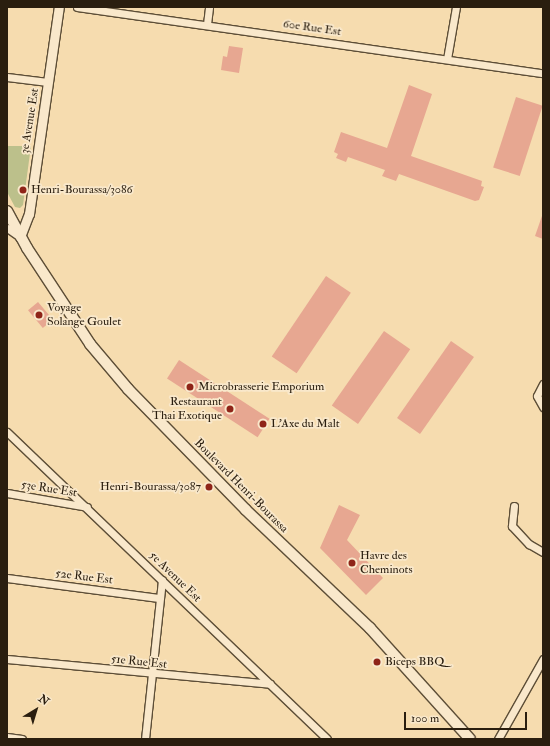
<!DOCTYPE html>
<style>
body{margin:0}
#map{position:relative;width:550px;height:746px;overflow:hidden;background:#f6dcaf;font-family:"IM FELL Double Pica",serif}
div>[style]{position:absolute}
.green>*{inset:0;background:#bcc08b}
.building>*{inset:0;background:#e7a791;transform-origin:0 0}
.roads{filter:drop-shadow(1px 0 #5d4e37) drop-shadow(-1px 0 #5d4e37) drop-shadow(0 1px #5d4e37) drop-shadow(0 -1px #5d4e37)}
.minor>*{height:7px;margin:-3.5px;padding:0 3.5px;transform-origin:3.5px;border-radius:3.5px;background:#f9e8cb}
.tertiary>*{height:9px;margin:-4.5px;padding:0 4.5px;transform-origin:4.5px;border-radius:4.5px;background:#f9e8cb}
.secondary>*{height:10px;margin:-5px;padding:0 5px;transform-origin:5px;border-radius:5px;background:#f9e8cb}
.dots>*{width:11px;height:11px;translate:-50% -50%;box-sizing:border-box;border:2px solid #f9e8cb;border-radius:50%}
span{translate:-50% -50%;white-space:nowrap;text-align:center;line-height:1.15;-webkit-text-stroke:3.5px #f9e8cb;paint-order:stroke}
.street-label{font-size:12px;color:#2a1e0f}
.poi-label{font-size:12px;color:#2a1e0f}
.left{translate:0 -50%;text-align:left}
.right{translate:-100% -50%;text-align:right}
.frame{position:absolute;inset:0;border:8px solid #2a1e0f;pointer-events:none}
.north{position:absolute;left:16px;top:690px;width:40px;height:40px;-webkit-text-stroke:3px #f9e8cb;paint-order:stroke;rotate:38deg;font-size:11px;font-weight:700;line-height:16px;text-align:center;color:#2a1e0f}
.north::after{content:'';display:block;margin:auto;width:14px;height:18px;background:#2a1e0f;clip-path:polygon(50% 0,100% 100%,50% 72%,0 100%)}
.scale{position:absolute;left:404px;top:712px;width:123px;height:18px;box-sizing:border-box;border:2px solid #2a1e0f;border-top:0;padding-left:5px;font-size:12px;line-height:14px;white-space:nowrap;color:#2a1e0f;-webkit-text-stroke:3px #f9e8cb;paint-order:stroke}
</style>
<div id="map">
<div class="green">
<div style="clip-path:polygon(7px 146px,31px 146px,23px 205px,20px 208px,15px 207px,7px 192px)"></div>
</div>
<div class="building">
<div style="clip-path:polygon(229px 46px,243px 48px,239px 73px,221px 70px,223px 56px,227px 57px)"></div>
<div style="clip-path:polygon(409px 85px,432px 94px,411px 156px,482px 181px,481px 186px,484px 187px,479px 200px,475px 201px,399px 174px,396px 181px,382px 176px,385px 170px,348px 157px,346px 162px,336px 158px,338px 154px,334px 152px,341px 132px,387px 148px)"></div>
<div style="left:516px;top:97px;width:28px;height:74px;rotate:18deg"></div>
<div style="clip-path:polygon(543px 213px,543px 239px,535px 236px)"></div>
<div style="left:326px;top:276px;width:30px;height:97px;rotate:34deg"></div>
<div style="left:38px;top:302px;width:23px;height:13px;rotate:50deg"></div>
<div style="left:384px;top:331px;width:32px;height:91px;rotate:35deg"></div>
<div style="left:451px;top:341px;width:28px;height:94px;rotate:35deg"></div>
<div style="left:179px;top:360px;width:108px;height:22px;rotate:33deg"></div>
<div style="clip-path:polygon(339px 505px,360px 515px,347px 540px,383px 578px,366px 595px,320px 548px)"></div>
</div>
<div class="roads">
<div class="minor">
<div style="left:77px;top:7px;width:471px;rotate:8.1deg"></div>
<div style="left:207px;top:24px;width:17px;rotate:-83deg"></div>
<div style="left:447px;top:59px;width:53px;rotate:-80.2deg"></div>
<div style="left:7px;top:77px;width:41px;rotate:7deg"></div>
<div style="left:7px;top:228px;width:16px;rotate:35deg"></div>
<div style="left:543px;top:384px;width:13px;rotate:117deg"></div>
<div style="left:537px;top:396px;width:13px;rotate:61deg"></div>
<div style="left:7px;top:432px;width:443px;rotate:43.8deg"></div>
<div style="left:7px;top:493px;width:81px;rotate:9.9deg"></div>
<div style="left:514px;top:506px;width:20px;rotate:96deg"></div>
<div style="left:512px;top:526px;width:25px;rotate:47deg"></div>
<div style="left:529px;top:544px;width:16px;rotate:30deg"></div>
<div style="left:7px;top:578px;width:153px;rotate:7.5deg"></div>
<div style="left:7px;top:659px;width:264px;rotate:5.4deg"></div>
<div style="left:7px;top:737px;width:15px;rotate:8deg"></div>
<div style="left:145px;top:739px;width:160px;rotate:-83.9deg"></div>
<div style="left:498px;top:739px;width:92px;rotate:-60.6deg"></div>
</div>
<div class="tertiary">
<div style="left:20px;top:237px;width:25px;rotate:-69deg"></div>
<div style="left:29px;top:214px;width:209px;rotate:-81.8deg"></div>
</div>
<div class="secondary">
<div style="left:7px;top:211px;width:42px;rotate:61.6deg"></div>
<div style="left:27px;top:248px;width:115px;rotate:56.7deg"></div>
<div style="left:90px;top:344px;width:59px;rotate:49.8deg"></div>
<div style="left:128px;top:389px;width:169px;rotate:45.7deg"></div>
<div style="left:246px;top:510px;width:171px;rotate:43.6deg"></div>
<div style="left:370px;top:628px;width:149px;rotate:48deg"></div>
</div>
</div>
<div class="dots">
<div style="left:23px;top:190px;background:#8f2418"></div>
<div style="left:39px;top:315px;background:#8f2418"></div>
<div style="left:190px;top:387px;background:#8f2418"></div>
<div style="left:230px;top:409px;background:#8f2418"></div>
<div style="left:263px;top:424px;background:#8f2418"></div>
<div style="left:209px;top:487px;background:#8f2418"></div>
<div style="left:352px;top:563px;background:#8f2418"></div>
<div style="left:377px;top:662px;background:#8f2418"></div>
</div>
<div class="street-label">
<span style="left:312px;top:28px;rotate:8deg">60e Rue Est</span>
<span style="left:30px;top:121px;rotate:-81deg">3e Avenue Est</span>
<span style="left:241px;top:486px;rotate:45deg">Boulevard Henri-Bourassa</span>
<span style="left:49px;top:489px;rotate:9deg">53e Rue Est</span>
<span style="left:84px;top:577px;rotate:7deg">52e Rue Est</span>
<span style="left:175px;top:577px;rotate:44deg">5e Avenue Est</span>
<span style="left:139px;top:662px;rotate:6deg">51e Rue Est</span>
</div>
<div class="poi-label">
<span class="left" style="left:31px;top:190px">Henri-Bourassa/3086</span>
<span class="left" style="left:47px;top:315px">Voyage<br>Solange Goulet</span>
<span class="left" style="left:198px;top:387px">Microbrasserie Emporium</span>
<span class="right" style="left:222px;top:409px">Restaurant<br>Thai Exotique</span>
<span class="left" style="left:271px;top:424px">L'Axe du Malt</span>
<span class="right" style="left:201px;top:487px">Henri-Bourassa/3087</span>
<span class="left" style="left:360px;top:563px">Havre des<br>Cheminots</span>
<span class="left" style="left:385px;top:662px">Biceps BBQ</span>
</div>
<div class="frame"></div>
<div class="north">N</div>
<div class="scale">100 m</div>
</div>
